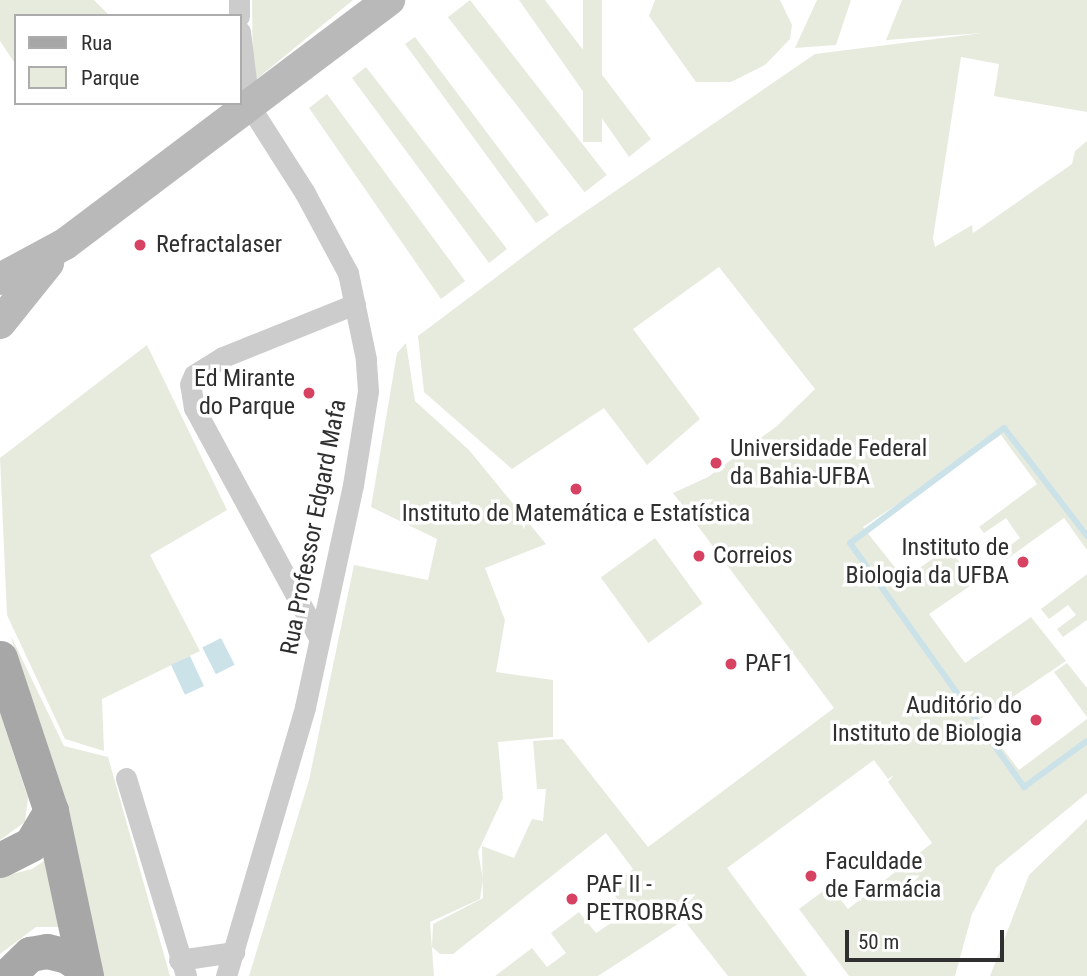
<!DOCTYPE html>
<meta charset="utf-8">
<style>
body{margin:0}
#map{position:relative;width:1087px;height:976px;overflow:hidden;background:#fff;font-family:"Roboto Condensed",sans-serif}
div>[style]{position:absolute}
.green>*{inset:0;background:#e7ebde;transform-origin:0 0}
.water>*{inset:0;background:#cce2e9;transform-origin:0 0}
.stream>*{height:6px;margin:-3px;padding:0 3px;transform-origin:3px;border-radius:3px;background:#cce2e9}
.minor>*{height:21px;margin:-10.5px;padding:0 10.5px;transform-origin:10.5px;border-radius:10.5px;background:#ccc}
.secondary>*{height:32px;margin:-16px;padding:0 16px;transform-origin:16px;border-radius:16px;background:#b9b9b9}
.primary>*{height:35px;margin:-17.5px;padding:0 17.5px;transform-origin:17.5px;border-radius:17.5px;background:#a7a7a7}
.dots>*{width:19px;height:19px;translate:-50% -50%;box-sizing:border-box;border:4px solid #fff;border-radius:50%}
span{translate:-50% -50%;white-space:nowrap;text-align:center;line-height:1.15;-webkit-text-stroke:7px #fff;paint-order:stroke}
.poi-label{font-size:24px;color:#2f2f2f}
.left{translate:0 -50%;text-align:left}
.right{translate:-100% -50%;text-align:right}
.street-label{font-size:24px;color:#2f2f2f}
.legend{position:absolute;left:14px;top:14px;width:228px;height:91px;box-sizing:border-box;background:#fff;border:2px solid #acacac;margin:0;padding:9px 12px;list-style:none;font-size:21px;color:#2f2f2f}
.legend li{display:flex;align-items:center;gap:14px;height:35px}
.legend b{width:35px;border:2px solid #acacac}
.scale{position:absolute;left:845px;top:930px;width:159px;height:32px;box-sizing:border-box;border:4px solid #2f2f2f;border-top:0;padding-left:9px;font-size:21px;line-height:24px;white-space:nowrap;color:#2f2f2f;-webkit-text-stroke:5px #fff;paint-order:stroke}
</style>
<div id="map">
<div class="green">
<div style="clip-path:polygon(0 0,94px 0,110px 16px,16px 16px,16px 65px,0 41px)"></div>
<div style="clip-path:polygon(252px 0,353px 0,253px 82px)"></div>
<div style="left:470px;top:0;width:222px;height:28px;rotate:52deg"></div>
<div style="clip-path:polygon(519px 0,545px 0,651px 139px,629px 157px)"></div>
<div style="left:583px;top:0;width:19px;height:142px"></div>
<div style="clip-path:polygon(655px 0,780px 0,792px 25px,790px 39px,765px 65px,731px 82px,696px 82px,649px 16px)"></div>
<div style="clip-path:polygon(817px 0,851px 0,836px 45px,795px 48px)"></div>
<div style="clip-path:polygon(902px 0,1087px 0,1087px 112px,994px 96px,999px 64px,961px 57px,933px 238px,935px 247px,972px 225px,973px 233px,1072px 164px,1075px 151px,1087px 141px,1087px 550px,1064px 518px,1007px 559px,1002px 552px,1020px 538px,1006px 518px,984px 533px,979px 527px,1037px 484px,1001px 435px,863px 527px,904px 579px,959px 540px,965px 547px,954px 555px,969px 575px,983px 565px,989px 573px,929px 614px,965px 663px,1031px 617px,1066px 661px,980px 719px,1019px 770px,1087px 719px,1087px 793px,996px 868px,972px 914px,955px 976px,849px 976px,799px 909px,830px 886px,848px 909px,932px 843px,888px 782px,894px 775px,888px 779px,874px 760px,727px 868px,807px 976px,728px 976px,684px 920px,598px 976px,495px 976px,532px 948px,547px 967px,566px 953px,551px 933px,579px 912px,596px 933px,626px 913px,610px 888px,633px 869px,606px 833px,453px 954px,440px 954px,432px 947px,433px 924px,483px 898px,482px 846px,514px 858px,532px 819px,543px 821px,546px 789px,537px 789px,533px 741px,563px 739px,648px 847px,834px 708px,673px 493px,708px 477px,777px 426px,815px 389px,719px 267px,633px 329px,700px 419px,647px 465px,604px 408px,512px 469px,424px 392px,418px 336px,560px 229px,815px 54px,983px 33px,886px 40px)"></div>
<div style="clip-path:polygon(415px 37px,549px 215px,536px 223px,405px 44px)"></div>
<div style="clip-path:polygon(366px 67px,507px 249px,489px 263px,352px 78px)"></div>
<div style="clip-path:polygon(327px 94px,465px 281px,441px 299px,309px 108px)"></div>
<div style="clip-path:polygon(406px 343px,415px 401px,469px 450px,546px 544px,485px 568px,505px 620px,496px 672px,553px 680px,553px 737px,498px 742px,503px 798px,478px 852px,483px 879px,480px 899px,430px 922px,434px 976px,249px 976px,309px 780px,354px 565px,428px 580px,437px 539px,371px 507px,397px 353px)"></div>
<div style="clip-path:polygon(147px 345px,227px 510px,150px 555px,200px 651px,102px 699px,104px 751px,65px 739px,7px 615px,0 458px)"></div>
<div style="left:655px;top:538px;width:81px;height:67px;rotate:54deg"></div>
<div style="clip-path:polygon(1087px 574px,1087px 620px,1063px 637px,1057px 629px,1076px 615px,1068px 605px,1049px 619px,1041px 609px)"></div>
<div style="clip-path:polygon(11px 636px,64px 746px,108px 757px,170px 976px,95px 976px)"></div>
<div style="clip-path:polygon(1067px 663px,1087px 688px,1087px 717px,1054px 672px)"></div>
<div style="clip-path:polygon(0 712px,28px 798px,25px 822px,0 840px)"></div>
<div style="clip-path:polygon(1087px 819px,1087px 976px,990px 976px,1029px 875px)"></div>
<div style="clip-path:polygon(47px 859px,63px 927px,36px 927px,0 954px,0 877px,32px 869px)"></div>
</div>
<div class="water">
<div style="left:221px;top:638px;width:30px;height:21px;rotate:63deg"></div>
<div style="left:190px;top:656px;width:33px;height:21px;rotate:65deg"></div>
</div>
<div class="stream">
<div style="left:1087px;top:536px;width:136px;rotate:-127.5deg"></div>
<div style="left:1004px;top:428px;width:192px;rotate:143.2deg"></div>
<div style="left:850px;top:543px;width:300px;rotate:54.5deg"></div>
<div style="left:1024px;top:787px;width:78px;rotate:-36.1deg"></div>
</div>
<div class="minor">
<div style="left:239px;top:16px;width:16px;rotate:-90deg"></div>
<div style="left:318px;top:636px;width:260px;rotate:-118.5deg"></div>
<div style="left:194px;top:408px;width:24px;rotate:-99deg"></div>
<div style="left:190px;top:384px;width:10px;rotate:-66deg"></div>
<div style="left:194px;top:375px;width:34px;rotate:-32deg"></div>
<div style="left:223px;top:357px;width:142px;rotate:-21.9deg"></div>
<div style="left:126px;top:778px;width:207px;rotate:73.1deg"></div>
<div style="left:179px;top:960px;width:56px;rotate:-8.3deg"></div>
<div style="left:226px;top:976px;width:280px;rotate:-73.6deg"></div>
<div style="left:305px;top:707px;width:227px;rotate:-77.8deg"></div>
<div style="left:353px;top:485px;width:95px;rotate:-80.9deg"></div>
<div style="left:368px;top:391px;width:32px;rotate:-94deg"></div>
<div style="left:366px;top:359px;width:88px;rotate:-101.8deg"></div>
<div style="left:348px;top:273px;width:91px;rotate:-118.3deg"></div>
<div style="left:305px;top:193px;width:104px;rotate:-122.5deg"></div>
<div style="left:249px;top:105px;width:74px;rotate:-97deg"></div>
</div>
<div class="secondary">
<div style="left:0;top:279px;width:74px;rotate:-28.3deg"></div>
<div style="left:65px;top:244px;width:406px;rotate:-37deg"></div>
<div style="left:0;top:323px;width:77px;rotate:-51.3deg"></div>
</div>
<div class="primary">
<div style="left:0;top:658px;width:161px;rotate:71.6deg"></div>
<div style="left:51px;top:811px;width:169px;rotate:78deg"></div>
<div style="left:0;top:860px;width:35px;rotate:-27deg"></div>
<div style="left:31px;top:844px;width:39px;rotate:-59deg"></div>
<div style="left:7px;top:976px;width:32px;rotate:-44deg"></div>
<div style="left:30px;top:954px;width:17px;rotate:-10deg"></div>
<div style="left:47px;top:951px;width:21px;rotate:14deg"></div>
<div style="left:67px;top:956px;width:21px;rotate:35deg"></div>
</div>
<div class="dots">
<div style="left:140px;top:245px;background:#d74162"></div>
<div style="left:309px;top:393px;background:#d74162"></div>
<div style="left:716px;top:463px;background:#d74162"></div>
<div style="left:576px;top:489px;background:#d74162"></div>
<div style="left:699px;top:556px;background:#d74162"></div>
<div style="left:1023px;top:562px;background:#d74162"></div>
<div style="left:731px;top:664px;background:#d74162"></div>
<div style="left:1036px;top:720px;background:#d74162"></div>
<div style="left:811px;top:876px;background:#d74162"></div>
<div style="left:572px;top:899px;background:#d74162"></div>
</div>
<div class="poi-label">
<span class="left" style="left:156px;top:245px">Refractalaser</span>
<span class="right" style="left:295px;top:393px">Ed Mirante<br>do Parque</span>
<span class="left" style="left:730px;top:463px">Universidade Federal<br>da Bahia-UFBA</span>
<span style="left:576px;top:514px">Instituto de Matemática e Estatística</span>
<span class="right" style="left:1009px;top:562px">Instituto de<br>Biologia da UFBA</span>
<span class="left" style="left:713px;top:556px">Correios</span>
<span class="left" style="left:745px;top:664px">PAF1</span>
<span class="right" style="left:1022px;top:720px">Auditório do<br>Instituto de Biologia</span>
<span class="left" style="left:825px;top:876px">Faculdade<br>de Farmácia</span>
<span class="left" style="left:586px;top:899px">PAF II -<br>PETROBRÁS</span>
</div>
<div class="street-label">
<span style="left:314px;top:527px;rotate:-79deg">Rua Professor Edgard Mafa</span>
</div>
<ul class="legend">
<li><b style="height:9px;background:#a7a7a7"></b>Rua</li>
<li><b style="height:19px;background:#e7ebde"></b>Parque</li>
</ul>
<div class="scale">50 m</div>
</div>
